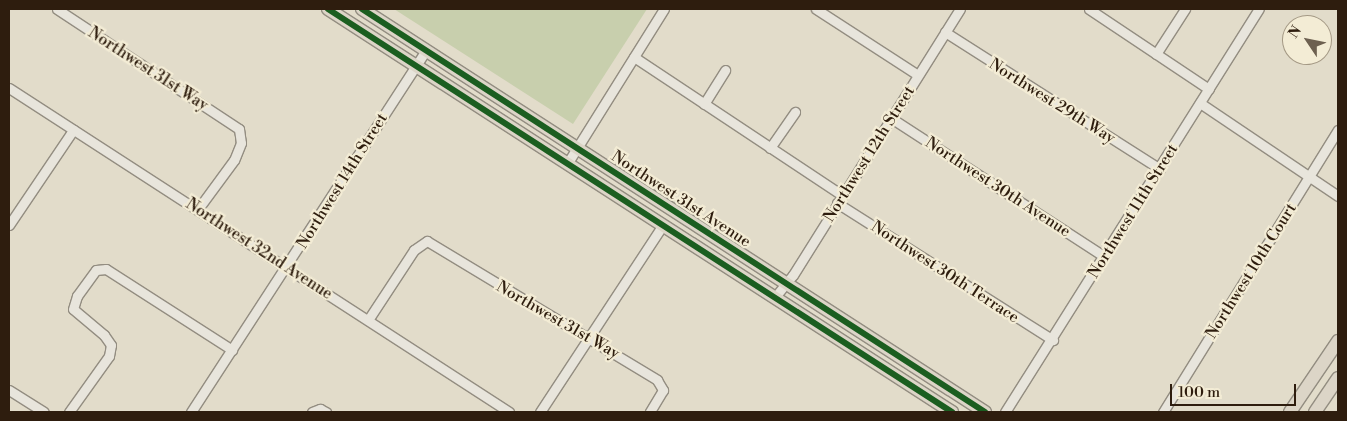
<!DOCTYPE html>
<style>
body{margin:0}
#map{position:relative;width:1347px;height:421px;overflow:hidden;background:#e2dcca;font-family:"Libre Bodoni",serif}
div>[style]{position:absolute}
.green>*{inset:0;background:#c8cfad}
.roads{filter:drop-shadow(1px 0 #938d81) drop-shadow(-1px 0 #938d81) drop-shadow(0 1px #938d81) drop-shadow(0 -1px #938d81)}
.street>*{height:9px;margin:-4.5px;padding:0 4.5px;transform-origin:4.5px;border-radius:4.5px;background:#e8e5dc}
.primary>*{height:12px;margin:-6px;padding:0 6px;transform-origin:6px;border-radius:6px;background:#dcd5c7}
.cycleway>*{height:6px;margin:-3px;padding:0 3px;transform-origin:3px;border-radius:3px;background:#1b5e20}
span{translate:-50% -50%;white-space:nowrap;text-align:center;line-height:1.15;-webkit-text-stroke:4.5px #f3ecd5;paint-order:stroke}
.street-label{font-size:16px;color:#2e1d0e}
.frame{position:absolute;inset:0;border:10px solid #2e1d0e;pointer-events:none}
.north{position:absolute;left:1282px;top:15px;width:50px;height:50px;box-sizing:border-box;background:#f3ecd5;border:1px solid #a49985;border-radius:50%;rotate:304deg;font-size:14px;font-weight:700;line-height:20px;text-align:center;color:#2e1d0e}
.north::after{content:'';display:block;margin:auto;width:18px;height:22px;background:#6d6050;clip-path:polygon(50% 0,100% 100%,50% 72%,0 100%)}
.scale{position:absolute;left:1170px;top:384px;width:126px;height:22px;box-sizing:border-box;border:2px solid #2e1d0e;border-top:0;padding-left:6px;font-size:15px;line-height:18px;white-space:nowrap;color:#2e1d0e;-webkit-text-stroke:4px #f3ecd5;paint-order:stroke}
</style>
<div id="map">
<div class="green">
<div style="clip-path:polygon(394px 9px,647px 9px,573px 124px)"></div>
</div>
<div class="roads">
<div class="street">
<div style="left:57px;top:9px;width:218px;rotate:33.4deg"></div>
<div style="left:239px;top:129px;width:14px;rotate:82deg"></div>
<div style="left:241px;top:143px;width:18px;rotate:112deg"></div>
<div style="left:234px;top:160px;width:61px;rotate:126.3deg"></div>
<div style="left:816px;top:9px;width:121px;rotate:32.9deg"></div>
<div style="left:1089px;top:9px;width:144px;rotate:33.7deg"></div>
<div style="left:945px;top:32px;width:255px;rotate:32.5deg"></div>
<div style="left:1156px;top:54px;width:54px;rotate:-57.2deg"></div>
<div style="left:634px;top:57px;width:250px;rotate:33.6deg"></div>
<div style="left:9px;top:88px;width:596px;rotate:32.94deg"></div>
<div style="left:1200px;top:103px;width:166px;rotate:34deg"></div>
<div style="left:704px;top:104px;width:40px;rotate:-58deg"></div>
<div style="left:891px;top:118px;width:255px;rotate:33deg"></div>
<div style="left:770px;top:148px;width:44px;rotate:-55.2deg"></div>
<div style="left:567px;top:164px;width:183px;rotate:-58deg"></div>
<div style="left:837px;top:203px;width:256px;rotate:32.4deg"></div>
<div style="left:9px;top:225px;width:115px;rotate:-56deg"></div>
<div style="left:775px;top:297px;width:28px;rotate:-51deg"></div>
<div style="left:793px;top:275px;width:314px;rotate:-57.9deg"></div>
<div style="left:368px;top:320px;width:84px;rotate:-56.7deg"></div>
<div style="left:414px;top:250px;width:16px;rotate:-35deg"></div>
<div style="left:427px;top:241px;width:269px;rotate:31.1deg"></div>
<div style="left:657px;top:380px;width:12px;rotate:59deg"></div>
<div style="left:663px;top:390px;width:26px;rotate:121deg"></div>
<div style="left:9px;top:390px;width:41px;rotate:32.2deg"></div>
<div style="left:69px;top:412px;width:69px;rotate:-54.5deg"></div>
<div style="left:109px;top:356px;width:11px;rotate:-80deg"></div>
<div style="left:111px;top:345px;width:12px;rotate:-125deg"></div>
<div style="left:104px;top:335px;width:40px;rotate:-140deg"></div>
<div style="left:73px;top:309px;width:14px;rotate:-73deg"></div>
<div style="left:77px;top:296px;width:32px;rotate:-54deg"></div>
<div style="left:96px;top:270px;width:10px;rotate:-6deg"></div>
<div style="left:106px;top:269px;width:150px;rotate:32.7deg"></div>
<div style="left:191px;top:412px;width:432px;rotate:-57deg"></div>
<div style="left:312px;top:412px;width:9px;rotate:-21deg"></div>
<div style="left:320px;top:409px;width:7px;rotate:27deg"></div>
<div style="left:540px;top:412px;width:224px;rotate:-56.7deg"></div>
<div style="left:1005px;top:412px;width:476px;rotate:-57.8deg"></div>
<div style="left:1163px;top:412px;width:332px;rotate:-58.2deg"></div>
</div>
<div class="primary">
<div style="left:328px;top:9px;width:743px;rotate:32.86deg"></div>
<div style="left:362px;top:9px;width:742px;rotate:32.9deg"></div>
<div style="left:1290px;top:412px;width:86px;rotate:-55.9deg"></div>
<div style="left:1315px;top:412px;width:41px;rotate:-55.9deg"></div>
</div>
</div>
<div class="cycleway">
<div style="left:328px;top:9px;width:743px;rotate:32.86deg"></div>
<div style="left:362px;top:9px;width:742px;rotate:32.9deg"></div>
</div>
<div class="street-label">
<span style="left:148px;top:69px;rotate:33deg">Northwest 31st Way</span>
<span style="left:1052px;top:101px;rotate:32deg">Northwest 29th Way</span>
<span style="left:869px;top:154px;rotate:-58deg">Northwest 12th Street</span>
<span style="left:342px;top:181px;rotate:-58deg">Northwest 14th Street</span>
<span style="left:998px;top:187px;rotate:33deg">Northwest 30th Avenue</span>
<span style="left:681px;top:199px;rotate:33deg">Northwest 31st Avenue</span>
<span style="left:1133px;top:211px;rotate:-58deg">Northwest 11th Street</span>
<span style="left:259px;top:249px;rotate:33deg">Northwest 32nd Avenue</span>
<span style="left:1251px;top:271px;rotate:-58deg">Northwest 10th Court</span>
<span style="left:945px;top:272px;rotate:33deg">Northwest 30th Terrace</span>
<span style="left:558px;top:320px;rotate:30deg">Northwest 31st Way</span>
</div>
<div class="frame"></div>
<div class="north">N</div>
<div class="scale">100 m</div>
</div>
